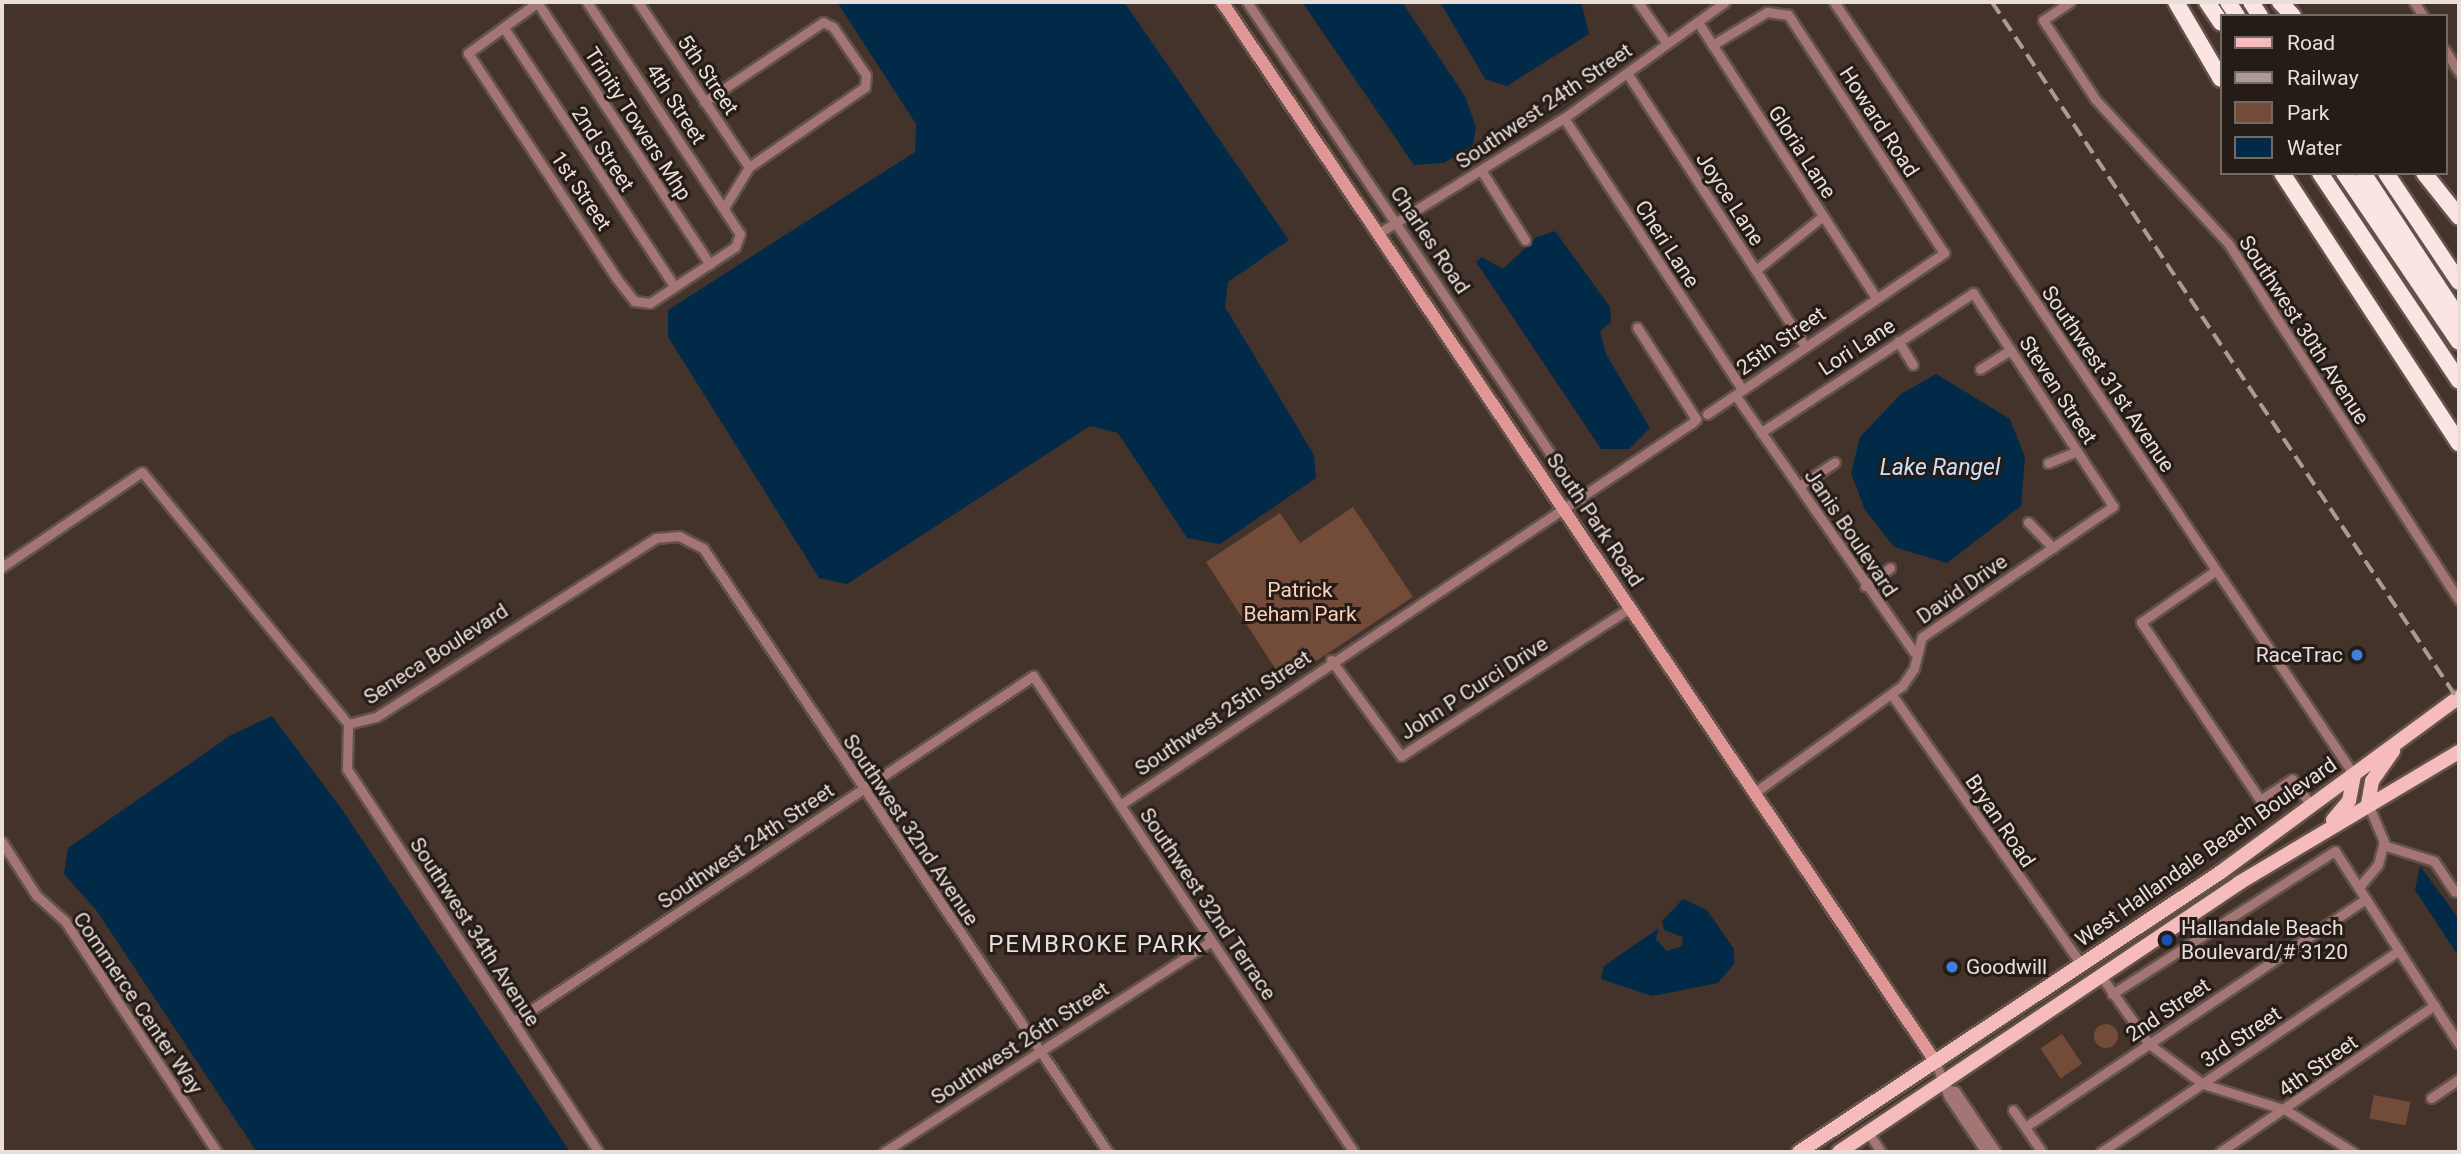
<!DOCTYPE html>
<style>
body{margin:0}
#map{position:relative;width:2461px;height:1154px;overflow:hidden;background:#44332a;font-family:Roboto,sans-serif}
div>[style]{position:absolute}
.green>*{inset:0;background:#724c39;transform-origin:0 0}
.round{border-radius:50%}
.water>*{inset:0;background:#012a48}
.roads{filter:drop-shadow(2px 0 #625249) drop-shadow(-2px 0 #625249) drop-shadow(0 2px #625249) drop-shadow(0 -2px #625249)}
.street>*{height:9px;margin:-4.5px;padding:0 4.5px;transform-origin:4.5px;border-radius:4.5px;background:#a37574}
.secondary>*{height:12px;margin:-6px;padding:0 6px;transform-origin:6px;border-radius:6px;background:#df9695}
.primary>*{height:14px;margin:-7px;padding:0 7px;transform-origin:7px;border-radius:7px;background:#f6bcbb}
.highway>*{height:16px;margin:-8px;padding:0 8px;transform-origin:8px;border-radius:8px;background:#fce4e3}
.rail>*{height:3.5px;margin-top:-1.75px;transform-origin:0;background:repeating-linear-gradient(90deg,#aa9c95 0 14px,transparent 0 21px)}
.dots>*{width:19px;height:19px;translate:-50% -50%;box-sizing:border-box;border:4px solid #251c18;border-radius:50%}
span{translate:-50% -50%;white-space:nowrap;text-align:center;line-height:1.15;-webkit-text-stroke:6px #251c18;paint-order:stroke}
.street-label{font-size:21px;color:#eaded8}
.park-label{font-size:21px;color:#fed0ba}
.poi-label{font-size:21px;color:#eaded8}
.right{translate:-100% -50%;text-align:right}
.left{translate:0 -50%;text-align:left}
.water-label{font-size:23px;color:#c9e1f8;font-style:italic}
.quarter-label{font-size:24px;color:#eaded8;letter-spacing:2px}
.frame{position:absolute;inset:0;border:4px solid #eaded8;pointer-events:none}
.legend{position:absolute;left:2220px;top:14px;width:228px;height:161px;box-sizing:border-box;background:#251c18;border:2px solid #746a65;margin:0;padding:9px 12px;list-style:none;font-size:21px;color:#eaded8}
.legend li{display:flex;align-items:center;gap:14px;height:35px}
.legend b{width:35px;border:2px solid #746a65}
</style>
<div id="map">
<div class="green">
<div style="clip-path:polygon(1353px 507px,1413px 597px,1284px 682px,1206px 562px,1280px 513px,1300px 543px)"></div>
<div class="round" style="left:2094px;top:1024px;width:24px;height:24px"></div>
<div style="left:2062px;top:1034px;width:36px;height:26px;rotate:56deg"></div>
<div style="left:2374px;top:1095px;width:37px;height:24px;rotate:11deg"></div>
</div>
<div class="water">
<div style="clip-path:polygon(837px 2px,1124px 2px,1289px 240px,1228px 282px,1225px 307px,1314px 455px,1316px 478px,1220px 544px,1187px 538px,1118px 433px,1090px 426px,847px 584px,819px 578px,668px 337px,668px 310px,915px 152px,916px 124px)"></div>
<div style="clip-path:polygon(1302px 2px,1402px 2px,1465px 96px,1476px 127px,1473px 145px,1444px 163px,1414px 165px)"></div>
<div style="clip-path:polygon(1440px 2px,1581px 2px,1589px 34px,1507px 86px,1485px 79px)"></div>
<div style="clip-path:polygon(1555px 231px,1610px 307px,1611px 322px,1600px 331px,1606px 354px,1650px 428px,1629px 449px,1601px 449px,1476px 262px,1482px 257px,1503px 269px,1537px 237px)"></div>
<div style="clip-path:polygon(1936px 374px,2010px 419px,2025px 457px,2021px 506px,1947px 563px,1894px 547px,1865px 510px,1851px 473px,1860px 437px,1901px 394px)"></div>
<div style="clip-path:polygon(272px 716px,341px 808px,570px 1152px,257px 1152px,96px 910px,64px 874px,68px 848px,231px 735px)"></div>
<div style="clip-path:polygon(2420px 866px,2459px 919px,2459px 957px,2415px 890px)"></div>
<div style="clip-path:polygon(1683px 899px,1707px 910px,1734px 949px,1734px 964px,1718px 983px,1652px 996px,1601px 979px,1604px 966px,1659px 928px,1656px 939px,1667px 951px,1682px 946px,1683px 937px,1664px 930px,1662px 921px)"></div>
</div>
<div class="roads">
<div class="street">
<div style="left:537px;top:2px;width:314px;rotate:56.6deg"></div>
<div style="left:538px;top:2px;width:87px;rotate:143.9deg"></div>
<div style="left:468px;top:53px;width:271px;rotate:56.6deg"></div>
<div style="left:617px;top:279px;width:28px;rotate:52deg"></div>
<div style="left:634px;top:301px;width:16px;rotate:7deg"></div>
<div style="left:650px;top:303px;width:102px;rotate:-33.4deg"></div>
<div style="left:735px;top:247px;width:14px;rotate:-69deg"></div>
<div style="left:740px;top:234px;width:278px;rotate:-123.4deg"></div>
<div style="left:638px;top:2px;width:199px;rotate:56.1deg"></div>
<div style="left:1247px;top:2px;width:599px;rotate:56.1deg"></div>
<div style="left:1638px;top:2px;width:49px;rotate:55deg"></div>
<div style="left:1834px;top:2px;width:932px;rotate:56.07deg"></div>
<div style="left:2070px;top:2px;width:32px;rotate:146deg"></div>
<div style="left:2043px;top:20px;width:95px;rotate:56.6deg"></div>
<div style="left:2095px;top:99px;width:196px;rotate:47.3deg"></div>
<div style="left:2228px;top:243px;width:425px;rotate:57.1deg"></div>
<div style="left:2414px;top:2px;width:17px;rotate:57deg"></div>
<div style="left:1699px;top:24px;width:326px;rotate:57.1deg"></div>
<div style="left:504px;top:28px;width:310px;rotate:56.6deg"></div>
<div style="left:2445px;top:50px;width:26px;rotate:58deg"></div>
<div style="left:1627px;top:73px;width:325px;rotate:56.9deg"></div>
<div style="left:704px;top:102px;width:143px;rotate:-33.9deg"></div>
<div style="left:823px;top:22px;width:11px;rotate:27deg"></div>
<div style="left:833px;top:27px;width:58px;rotate:55.5deg"></div>
<div style="left:866px;top:75px;width:12px;rotate:95deg"></div>
<div style="left:865px;top:87px;width:141px;rotate:145.4deg"></div>
<div style="left:749px;top:167px;width:48px;rotate:121.4deg"></div>
<div style="left:1564px;top:118px;width:324px;rotate:56.7deg"></div>
<div style="left:1481px;top:170px;width:83px;rotate:57.8deg"></div>
<div style="left:1379px;top:233px;width:218px;rotate:-31.9deg"></div>
<div style="left:1564px;top:118px;width:198px;rotate:-35.8deg"></div>
<div style="left:1756px;top:270px;width:86px;rotate:-38.9deg"></div>
<div style="left:1898px;top:341px;width:28px;rotate:58deg"></div>
<div style="left:1980px;top:369px;width:36px;rotate:-32deg"></div>
<div style="left:1738px;top:399px;width:308px;rotate:55.2deg"></div>
<div style="left:1707px;top:414px;width:287px;rotate:-34.2deg"></div>
<div style="left:1944px;top:253px;width:285px;rotate:-123.2deg"></div>
<div style="left:1788px;top:15px;width:21px;rotate:-172deg"></div>
<div style="left:1767px;top:12px;width:64px;rotate:149deg"></div>
<div style="left:2048px;top:463px;width:31px;rotate:-22deg"></div>
<div style="left:1799px;top:486px;width:43px;rotate:-33.7deg"></div>
<div style="left:2028px;top:522px;width:36px;rotate:46deg"></div>
<div style="left:2px;top:567px;width:169px;rotate:-34.2deg"></div>
<div style="left:142px;top:472px;width:325px;rotate:50.7deg"></div>
<div style="left:348px;top:724px;width:29px;rotate:-14deg"></div>
<div style="left:376px;top:717px;width:332px;rotate:-32.6deg"></div>
<div style="left:656px;top:538px;width:23px;rotate:-5deg"></div>
<div style="left:679px;top:536px;width:27px;rotate:27deg"></div>
<div style="left:703px;top:548px;width:727px;rotate:56.16deg"></div>
<div style="left:2215px;top:571px;width:90px;rotate:145.4deg"></div>
<div style="left:2141px;top:622px;width:214px;rotate:56.2deg"></div>
<div style="left:2260px;top:800px;width:38px;rotate:-33deg"></div>
<div style="left:2292px;top:779px;width:34px;rotate:54deg"></div>
<div style="left:1865px;top:586px;width:31px;rotate:-36deg"></div>
<div style="left:1331px;top:660px;width:119px;rotate:53.9deg"></div>
<div style="left:1401px;top:756px;width:274px;rotate:-32.9deg"></div>
<div style="left:1892px;top:695px;width:329px;rotate:54.9deg"></div>
<div style="left:348px;top:724px;width:45px;rotate:91.3deg"></div>
<div style="left:347px;top:769px;width:458px;rotate:56.7deg"></div>
<div style="left:1754px;top:793px;width:183px;rotate:-35.9deg"></div>
<div style="left:1902px;top:686px;width:22px;rotate:-56deg"></div>
<div style="left:1914px;top:668px;width:32px;rotate:-76deg"></div>
<div style="left:1922px;top:637px;width:232px;rotate:-34.4deg"></div>
<div style="left:2113px;top:506px;width:255px;rotate:-123.3deg"></div>
<div style="left:1973px;top:293px;width:254px;rotate:146.7deg"></div>
<div style="left:1120px;top:805px;width:688px;rotate:-33.74deg"></div>
<div style="left:1692px;top:423px;width:6px;rotate:-45deg"></div>
<div style="left:1696px;top:419px;width:109px;rotate:-122.7deg"></div>
<div style="left:2px;top:842px;width:63px;rotate:57.3deg"></div>
<div style="left:36px;top:895px;width:39px;rotate:42deg"></div>
<div style="left:65px;top:921px;width:277px;rotate:56.7deg"></div>
<div style="left:2383px;top:845px;width:53px;rotate:17.4deg"></div>
<div style="left:2434px;top:861px;width:37px;rotate:56deg"></div>
<div style="left:2359px;top:887px;width:30px;rotate:-50deg"></div>
<div style="left:2378px;top:864px;width:23px;rotate:-75deg"></div>
<div style="left:2384px;top:842px;width:41px;rotate:-112.8deg"></div>
<div style="left:2101px;top:976px;width:83px;rotate:54.8deg"></div>
<div style="left:2149px;top:1044px;width:67px;rotate:36.5deg"></div>
<div style="left:2203px;top:1084px;width:87px;rotate:17.4deg"></div>
<div style="left:2286px;top:1110px;width:79px;rotate:32.1deg"></div>
<div style="left:2112px;top:994px;width:265px;rotate:-32.7deg"></div>
<div style="left:2335px;top:851px;width:229px;rotate:57.3deg"></div>
<div style="left:513px;top:1022px;width:625px;rotate:-33.64deg"></div>
<div style="left:1033px;top:676px;width:574px;rotate:56.01deg"></div>
<div style="left:1935px;top:1061px;width:39px;rotate:69deg"></div>
<div style="left:1949px;top:1097px;width:66px;rotate:56.1deg"></div>
<div style="left:1946px;top:1089px;width:9px;rotate:13deg"></div>
<div style="left:1955px;top:1091px;width:73px;rotate:56.1deg"></div>
<div style="left:2431px;top:1098px;width:34px;rotate:-34deg"></div>
<div style="left:2013px;top:1110px;width:51px;rotate:55.4deg"></div>
<div style="left:2025px;top:1127px;width:410px;rotate:-33.8deg"></div>
<div style="left:1868px;top:1132px;width:24px;rotate:57deg"></div>
<div style="left:884px;top:1152px;width:389px;rotate:-32.8deg"></div>
<div style="left:2101px;top:1152px;width:360px;rotate:-34.1deg"></div>
<div style="left:2220px;top:1152px;width:260px;rotate:-34.4deg"></div>
</div>
<div class="secondary">
<div style="left:1222px;top:2px;width:1277px;rotate:56.05deg"></div>
</div>
<div class="primary">
<div style="left:2368px;top:804px;width:23px;rotate:-80deg"></div>
<div style="left:2372px;top:781px;width:37px;rotate:-55deg"></div>
<div style="left:2333px;top:820px;width:25px;rotate:-50deg"></div>
<div style="left:2349px;top:801px;width:26px;rotate:-79deg"></div>
<div style="left:1799px;top:1152px;width:506px;rotate:-33.56deg"></div>
<div style="left:2221px;top:872px;width:295px;rotate:-36.3deg"></div>
<div style="left:1839px;top:1152px;width:482px;rotate:-33.9deg"></div>
<div style="left:2239px;top:883px;width:256px;rotate:-30.8deg"></div>
</div>
<div class="highway">
<div style="left:2176px;top:2px;width:89px;rotate:59.7deg"></div>
<div style="left:2207px;top:2px;width:25px;rotate:56deg"></div>
<div style="left:2228px;top:2px;width:17px;rotate:57deg"></div>
<div style="left:2251px;top:2px;width:17px;rotate:57deg"></div>
<div style="left:2280px;top:2px;width:19px;rotate:47deg"></div>
<div style="left:2282px;top:173px;width:323px;rotate:56.8deg"></div>
<div style="left:2320px;top:173px;width:250px;rotate:56.2deg"></div>
<div style="left:2344px;top:173px;width:204px;rotate:55.8deg"></div>
<div style="left:2363px;top:173px;width:174px;rotate:56.5deg"></div>
<div style="left:2386px;top:173px;width:131px;rotate:56.2deg"></div>
<div style="left:2424px;top:173px;width:56px;rotate:51.5deg"></div>
</div>
</div>
<div class="rail">
<div style="left:1992px;top:2px;width:841px;rotate:56.25deg"></div>
</div>
<div class="dots">
<div style="left:2357px;top:655px;background:#3f7fe0"></div>
<div style="left:2167px;top:940px;background:#1a4fb4"></div>
<div style="left:1952px;top:967px;background:#3f7fe0"></div>
</div>
<div class="street-label">
<span style="left:708px;top:75px;rotate:56deg">5th Street</span>
<span style="left:676px;top:104px;rotate:57deg">4th Street</span>
<span style="left:1544px;top:106px;rotate:-34deg">Southwest 24th Street</span>
<span style="left:1879px;top:122px;rotate:57deg">Howard Road</span>
<span style="left:638px;top:124px;rotate:57deg">Trinity Towers Mhp</span>
<span style="left:603px;top:149px;rotate:57deg">2nd Street</span>
<span style="left:1802px;top:152px;rotate:57deg">Gloria Lane</span>
<span style="left:581px;top:191px;rotate:56deg">1st Street</span>
<span style="left:1730px;top:199px;rotate:57deg">Joyce Lane</span>
<span style="left:1430px;top:240px;rotate:56deg">Charles Road</span>
<span style="left:1667px;top:244px;rotate:57deg">Cheri Lane</span>
<span style="left:2304px;top:330px;rotate:57deg">Southwest 30th Avenue</span>
<span style="left:1781px;top:341px;rotate:-35deg">25th Street</span>
<span style="left:1857px;top:347px;rotate:-33deg">Lori Lane</span>
<span style="left:2108px;top:379px;rotate:56deg">Southwest 31st Avenue</span>
<span style="left:2058px;top:390px;rotate:57deg">Steven Street</span>
<span style="left:1595px;top:520px;rotate:56deg">South Park Road</span>
<span style="left:1851px;top:533px;rotate:56deg">Janis Boulevard</span>
<span style="left:1962px;top:589px;rotate:-35deg">David Drive</span>
<span style="left:436px;top:654px;rotate:-33deg">Seneca Boulevard</span>
<span style="left:1474px;top:688px;rotate:-33deg">John P Curci Drive</span>
<span style="left:1223px;top:713px;rotate:-34deg">Southwest 25th Street</span>
<span style="left:2000px;top:821px;rotate:56deg">Bryan Road</span>
<span style="left:911px;top:830px;rotate:56deg">Southwest 32nd Avenue</span>
<span style="left:746px;top:846px;rotate:-34deg">Southwest 24th Street</span>
<span style="left:2206px;top:852px;rotate:-35deg">West Hallandale Beach Boulevard</span>
<span style="left:1208px;top:904px;rotate:56deg">Southwest 32nd Terrace</span>
<span style="left:475px;top:932px;rotate:57deg">Southwest 34th Avenue</span>
<span style="left:138px;top:1003px;rotate:56deg">Commerce Center Way</span>
<span style="left:2168px;top:1010px;rotate:-34deg">2nd Street</span>
<span style="left:2241px;top:1037px;rotate:-34deg">3rd Street</span>
<span style="left:1020px;top:1043px;rotate:-33deg">Southwest 26th Street</span>
<span style="left:2318px;top:1066px;rotate:-35deg">4th Street</span>
</div>
<div class="park-label">
<span style="left:1300px;top:602px">Patrick<br>Beham Park</span>
</div>
<div class="poi-label">
<span class="right" style="left:2343px;top:655px">RaceTrac</span>
<span class="left" style="left:2181px;top:940px">Hallandale Beach<br>Boulevard/# 3120</span>
<span class="left" style="left:1966px;top:967px">Goodwill</span>
</div>
<div class="water-label">
<span style="left:1940px;top:468px">Lake Rangel</span>
</div>
<div class="quarter-label">
<span style="left:1096px;top:945px">PEMBROKE PARK</span>
</div>
<div class="frame"></div>
<ul class="legend">
<li><b style="height:9px;background:#f6bcbb"></b>Road</li>
<li><b style="height:9px;background:#aa9c95"></b>Railway</li>
<li><b style="height:19px;background:#724c39"></b>Park</li>
<li><b style="height:19px;background:#012a48"></b>Water</li>
</ul>
</div>
